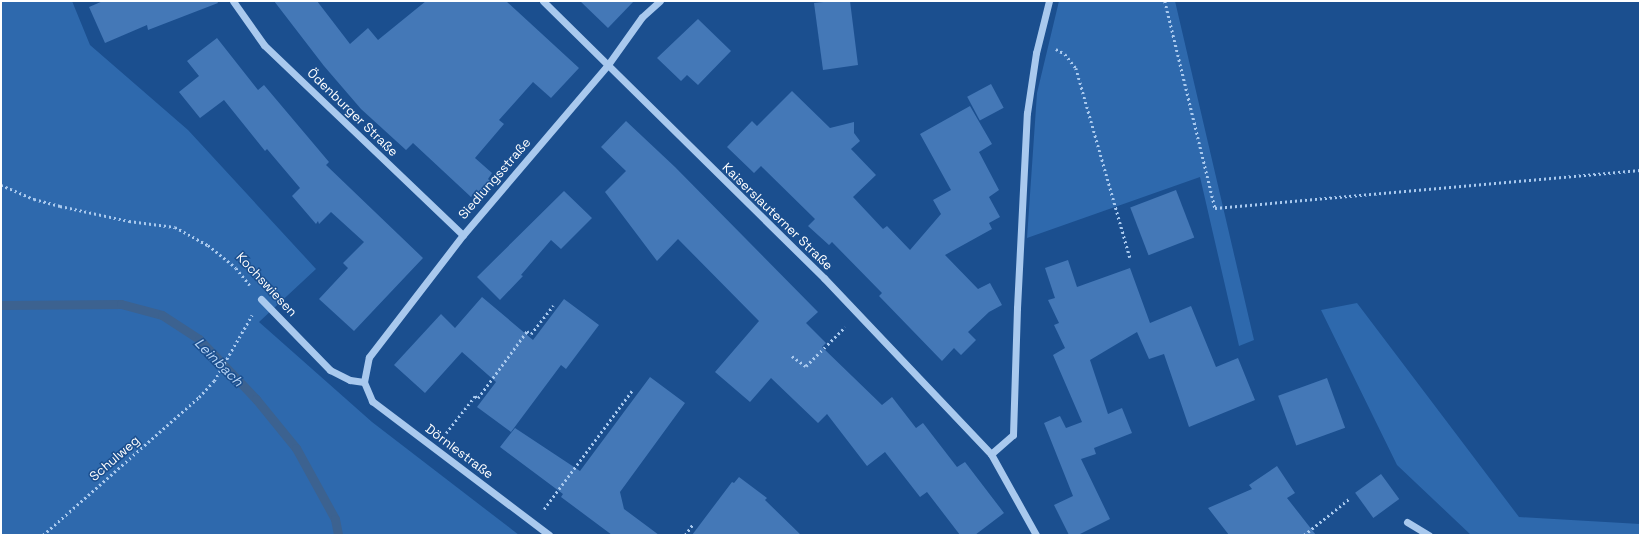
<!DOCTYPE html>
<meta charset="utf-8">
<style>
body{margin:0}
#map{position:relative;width:1641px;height:536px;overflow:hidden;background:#1b4f8f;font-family:"Space Grotesk",sans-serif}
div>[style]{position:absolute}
.green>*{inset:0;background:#2e69ad}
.stream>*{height:9px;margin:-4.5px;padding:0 4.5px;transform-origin:4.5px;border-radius:4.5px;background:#3c6290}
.building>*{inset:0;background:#4478b7;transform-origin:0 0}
.path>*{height:2.5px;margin-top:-1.25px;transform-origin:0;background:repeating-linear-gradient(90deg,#a9c9ee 0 2px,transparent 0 5px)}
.minor>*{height:7px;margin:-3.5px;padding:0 3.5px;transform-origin:3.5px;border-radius:3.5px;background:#a9c9ee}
span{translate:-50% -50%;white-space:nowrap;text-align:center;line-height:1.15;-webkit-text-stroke:3px #1b4f8f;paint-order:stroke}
.street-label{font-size:13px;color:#fff}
.water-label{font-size:14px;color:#b5d3f5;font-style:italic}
.frame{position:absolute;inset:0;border:2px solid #fff;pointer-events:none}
</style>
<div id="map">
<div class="green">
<div style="clip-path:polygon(1px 1px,72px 1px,90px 45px,188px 130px,316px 269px,259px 322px,372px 422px,519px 535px,1px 535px)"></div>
<div style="clip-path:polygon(1059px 1px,1175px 1px,1254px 340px,1239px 346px,1200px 177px,1027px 238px,1037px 93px)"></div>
<div style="clip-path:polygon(1357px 303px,1519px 517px,1640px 524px,1640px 535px,1471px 535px,1397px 465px,1321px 310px)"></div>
</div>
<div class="stream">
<div style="left:1px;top:305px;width:120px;rotate:-0.5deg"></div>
<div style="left:121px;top:304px;width:42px;rotate:15deg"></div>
<div style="left:162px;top:315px;width:44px;rotate:33deg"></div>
<div style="left:199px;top:339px;width:83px;rotate:46.5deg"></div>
<div style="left:256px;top:399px;width:63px;rotate:50.8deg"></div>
<div style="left:296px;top:448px;width:81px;rotate:61.2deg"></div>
<div style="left:335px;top:519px;width:16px;rotate:79deg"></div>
</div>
<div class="building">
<div style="clip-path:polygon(103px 1px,217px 1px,218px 3px,148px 30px,147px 25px,105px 43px,89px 7px)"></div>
<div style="clip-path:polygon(274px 1px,317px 1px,350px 44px,368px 28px,378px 40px,426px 1px,506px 1px,579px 68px,551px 98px,533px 82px,499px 120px,504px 124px,475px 158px,492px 173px,488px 179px,491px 182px,476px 199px,473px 195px,471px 197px,413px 143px,406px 150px,361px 109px,324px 66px)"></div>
<div style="clip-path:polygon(580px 1px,634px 1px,608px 28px)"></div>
<div style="clip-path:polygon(833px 1px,850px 1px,858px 65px,823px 70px,814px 3px)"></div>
<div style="clip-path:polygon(698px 19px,731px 51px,698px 85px,687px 75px,681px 81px,657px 58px)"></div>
<div style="clip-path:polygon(217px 38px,258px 90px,264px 85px,329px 162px,326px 165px,423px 258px,354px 331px,319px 299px,348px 268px,343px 263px,364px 242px,331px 212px,319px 224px,318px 221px,316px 224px,292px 196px,300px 188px,267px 149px,265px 151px,224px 100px,200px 118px,179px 92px,199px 76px,187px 61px)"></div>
<div style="left:991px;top:84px;width:27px;height:27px;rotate:62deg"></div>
<div style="clip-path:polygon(792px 91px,830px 128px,854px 122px,854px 133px,860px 141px,851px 149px,876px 175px,853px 197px,883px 229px,887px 226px,910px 250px,941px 214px,933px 200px,951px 190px,920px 134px,970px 106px,992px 144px,979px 152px,999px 190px,989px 197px,1000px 217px,989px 223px,992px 229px,945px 255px,978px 289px,990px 283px,1002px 305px,989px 312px,968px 332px,976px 340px,961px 355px,954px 348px,942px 361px,879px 296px,882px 293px,832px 242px,829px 245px,808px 226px,815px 219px,761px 166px,754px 173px,727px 147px,752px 121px,757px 126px)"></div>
<div style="clip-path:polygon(626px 121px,675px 167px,818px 312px,806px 323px,826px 343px,822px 347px,882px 405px,892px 397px,916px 428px,923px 423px,957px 467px,965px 462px,1004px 513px,975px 535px,960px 535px,927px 492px,920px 497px,885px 452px,867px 466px,827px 414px,818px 423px,771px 378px,750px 402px,715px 372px,759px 321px,678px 239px,657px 261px,605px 192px,626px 171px,601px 147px)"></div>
<div style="left:1176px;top:190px;width:51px;height:49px;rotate:69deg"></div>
<div style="clip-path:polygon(564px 191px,592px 218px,561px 249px,551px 240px,521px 275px,523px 276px,500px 300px,477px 277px)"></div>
<div style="clip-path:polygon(1068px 260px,1077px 287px,1130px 268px,1150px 323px,1191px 306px,1216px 367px,1238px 358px,1255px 400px,1189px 427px,1164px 354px,1149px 359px,1137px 332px,1090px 360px,1108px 414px,1122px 408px,1132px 433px,1094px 448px,1096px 454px,1081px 459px,1110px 519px,1078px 535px,1069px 535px,1054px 505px,1073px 496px,1044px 423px,1060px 416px,1066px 428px,1082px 422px,1053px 355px,1065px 348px,1054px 325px,1059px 323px,1048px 300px,1055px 298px,1045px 268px)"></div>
<div style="clip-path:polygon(482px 297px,533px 340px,564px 299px,599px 325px,566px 369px,561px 365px,511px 432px,477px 407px,496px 382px,462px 352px,425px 393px,394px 365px,441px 314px,455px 328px)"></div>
<div style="clip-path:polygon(650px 377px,685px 403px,620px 492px,624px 509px,659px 535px,612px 535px,561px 497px,563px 494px,500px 447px,515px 428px,580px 471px)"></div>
<div style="left:1327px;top:378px;width:53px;height:52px;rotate:70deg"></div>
<div style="clip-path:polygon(1277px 466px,1295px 493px,1287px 498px,1316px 535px,1229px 535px,1208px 508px,1252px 489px,1249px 485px)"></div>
<div style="left:1381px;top:474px;width:31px;height:32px;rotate:54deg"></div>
<div style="clip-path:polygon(739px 477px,767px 498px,765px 500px,801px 535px,692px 535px,732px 482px,734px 483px)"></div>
</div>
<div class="path">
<div style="left:1165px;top:1px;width:213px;rotate:76.4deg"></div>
<div style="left:1215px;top:208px;width:427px;rotate:-5.1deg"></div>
<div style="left:1056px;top:49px;width:10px;rotate:29deg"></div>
<div style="left:1065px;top:54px;width:18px;rotate:52deg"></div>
<div style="left:1076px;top:68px;width:197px;rotate:74.1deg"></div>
<div style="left:1px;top:185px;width:36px;rotate:23deg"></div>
<div style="left:34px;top:199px;width:27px;rotate:15deg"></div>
<div style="left:60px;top:206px;width:71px;rotate:12.3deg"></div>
<div style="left:129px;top:221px;width:46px;rotate:7.4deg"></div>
<div style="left:175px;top:227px;width:38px;rotate:29deg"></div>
<div style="left:208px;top:245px;width:36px;rotate:39deg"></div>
<div style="left:236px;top:268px;width:22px;rotate:51deg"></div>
<div style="left:792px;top:356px;width:17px;rotate:36deg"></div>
<div style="left:806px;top:366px;width:55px;rotate:-45deg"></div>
<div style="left:446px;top:433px;width:47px;rotate:-51.9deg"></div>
<div style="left:475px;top:396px;width:4px;rotate:34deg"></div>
<div style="left:478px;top:398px;width:83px;rotate:-53.8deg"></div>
<div style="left:527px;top:331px;width:5px;rotate:37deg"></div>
<div style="left:531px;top:334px;width:36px;rotate:-52deg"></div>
<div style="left:544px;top:509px;width:149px;rotate:-53.4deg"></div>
<div style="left:43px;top:535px;width:208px;rotate:-41.5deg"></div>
<div style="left:199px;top:397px;width:22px;rotate:-47deg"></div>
<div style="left:214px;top:381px;width:76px;rotate:-60.1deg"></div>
<div style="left:685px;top:535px;width:14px;rotate:-54deg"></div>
<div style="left:1304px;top:535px;width:58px;rotate:-38.7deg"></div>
</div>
<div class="minor">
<div style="left:233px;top:1px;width:54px;rotate:54.8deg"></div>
<div style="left:264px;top:45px;width:275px;rotate:43.7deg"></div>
<div style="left:543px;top:1px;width:395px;rotate:44.6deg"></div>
<div style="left:824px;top:278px;width:243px;rotate:46.5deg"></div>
<div style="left:991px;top:454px;width:93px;rotate:60.9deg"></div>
<div style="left:261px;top:299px;width:99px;rotate:45.8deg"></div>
<div style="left:330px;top:370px;width:22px;rotate:27deg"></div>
<div style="left:350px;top:380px;width:14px;rotate:8deg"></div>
<div style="left:364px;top:382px;width:25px;rotate:-79deg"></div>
<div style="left:369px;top:357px;width:154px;rotate:-52.4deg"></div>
<div style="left:463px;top:235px;width:222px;rotate:-49.6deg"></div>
<div style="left:607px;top:66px;width:60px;rotate:-54.5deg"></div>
<div style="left:642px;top:17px;width:24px;rotate:-42deg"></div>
<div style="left:364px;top:382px;width:21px;rotate:67deg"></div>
<div style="left:372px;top:401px;width:222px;rotate:37.1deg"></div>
<div style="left:991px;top:454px;width:29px;rotate:-41deg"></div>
<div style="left:1013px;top:435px;width:127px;rotate:-88.2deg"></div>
<div style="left:1017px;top:308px;width:195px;rotate:-87.1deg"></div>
<div style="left:1027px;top:113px;width:61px;rotate:-81.5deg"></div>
<div style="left:1036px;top:53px;width:54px;rotate:-76deg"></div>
<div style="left:1407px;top:522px;width:26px;rotate:31deg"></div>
</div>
<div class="street-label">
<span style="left:352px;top:113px;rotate:44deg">Ödenburger Straße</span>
<span style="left:495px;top:179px;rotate:-49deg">Siedlungsstraße</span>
<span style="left:777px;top:217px;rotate:44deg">Kaiserslauterner Straße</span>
<span style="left:266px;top:285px;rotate:47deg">Kochswiesen</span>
<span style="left:459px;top:452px;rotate:37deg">Dörnlestraße</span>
<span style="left:115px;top:459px;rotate:-41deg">Schulweg</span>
</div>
<div class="water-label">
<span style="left:219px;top:362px;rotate:45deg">Leinbach</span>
</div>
<div class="frame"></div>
</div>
